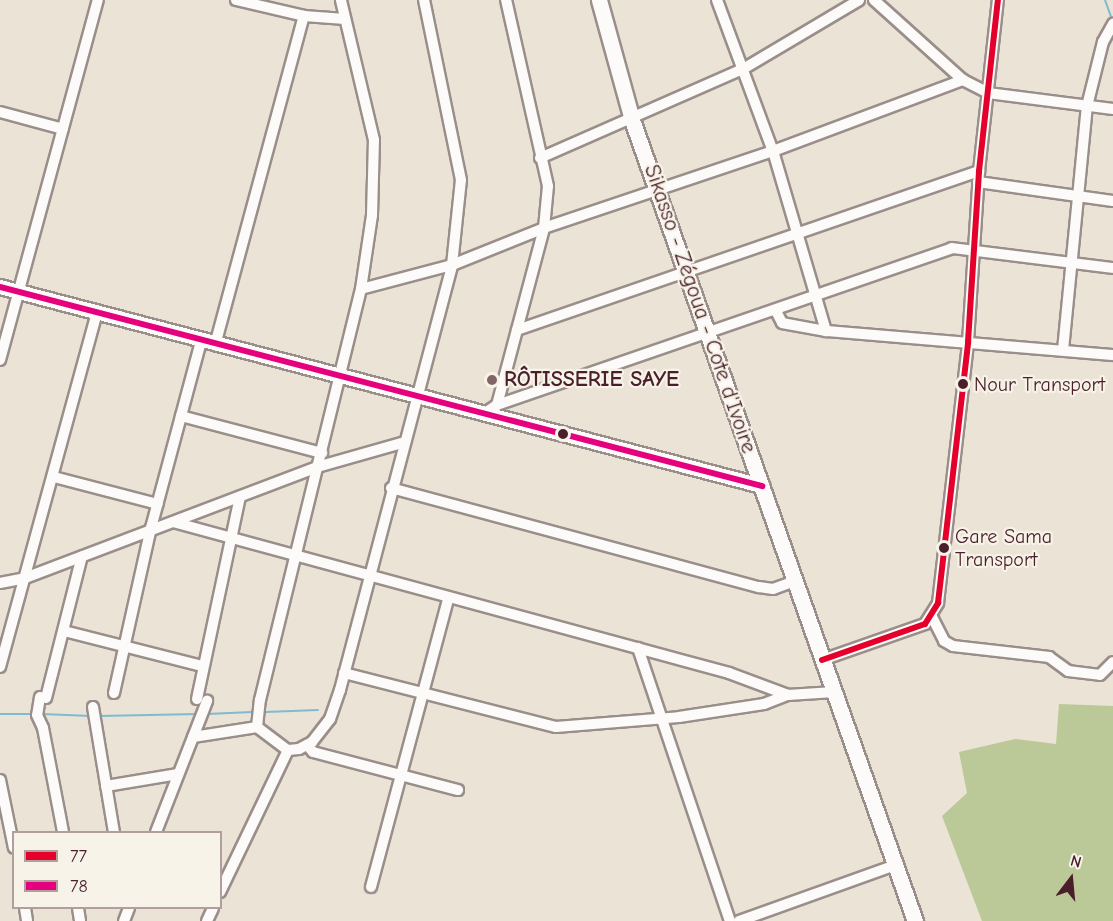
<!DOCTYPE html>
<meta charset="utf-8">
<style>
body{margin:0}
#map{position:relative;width:1113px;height:921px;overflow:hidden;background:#ebe3d6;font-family:"Comic Neue",sans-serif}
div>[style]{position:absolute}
.forest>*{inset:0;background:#bbc898}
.stream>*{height:2px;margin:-1px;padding:0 1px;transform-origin:1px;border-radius:1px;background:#7fbbd0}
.roads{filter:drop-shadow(2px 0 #9a8e8a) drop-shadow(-2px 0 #9a8e8a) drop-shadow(0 2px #9a8e8a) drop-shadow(0 -2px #9a8e8a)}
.minor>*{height:10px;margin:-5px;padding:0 5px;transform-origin:5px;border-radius:5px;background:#fcfbf9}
.major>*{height:14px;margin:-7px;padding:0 7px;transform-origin:7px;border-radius:7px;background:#fcfbf9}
.highway>*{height:15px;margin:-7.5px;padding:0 7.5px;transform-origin:7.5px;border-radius:7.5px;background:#fcfbf9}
.bus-1>*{height:6px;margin:-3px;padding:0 3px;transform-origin:3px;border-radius:3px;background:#e4002b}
.bus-2>*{height:6px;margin:-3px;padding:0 3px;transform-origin:3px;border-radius:3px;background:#e5007d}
.dots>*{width:16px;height:16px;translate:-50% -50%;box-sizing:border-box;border:3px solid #f7f3e8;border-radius:50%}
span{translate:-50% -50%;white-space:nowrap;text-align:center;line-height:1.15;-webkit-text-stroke:4.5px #f7f3e8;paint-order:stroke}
.bus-label{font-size:20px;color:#4a1f2b}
.left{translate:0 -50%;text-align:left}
.street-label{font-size:22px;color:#4a1f2b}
.poi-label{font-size:22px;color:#4a1f2b;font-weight:700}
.legend{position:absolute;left:12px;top:831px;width:210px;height:78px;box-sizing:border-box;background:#f7f3e8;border:2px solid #b29e9c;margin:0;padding:8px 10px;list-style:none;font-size:18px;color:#4a1f2b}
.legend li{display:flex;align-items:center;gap:12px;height:30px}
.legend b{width:30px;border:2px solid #b29e9c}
.north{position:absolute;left:1041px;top:849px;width:60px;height:60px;-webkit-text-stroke:4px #f7f3e8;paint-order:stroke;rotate:16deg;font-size:16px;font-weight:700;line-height:24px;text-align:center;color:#4a1f2b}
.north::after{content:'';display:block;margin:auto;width:21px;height:27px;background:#4a1f2b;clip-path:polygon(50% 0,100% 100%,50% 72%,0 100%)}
</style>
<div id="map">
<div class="forest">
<div style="clip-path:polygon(1059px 704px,1113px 706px,1113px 921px,982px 921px,942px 816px,967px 793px,959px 752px,1015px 739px,1056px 744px)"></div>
</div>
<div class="stream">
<div style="left:1105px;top:0;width:20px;rotate:70deg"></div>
<div style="left:266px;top:712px;width:52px;rotate:-2.2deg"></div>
<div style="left:0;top:714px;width:34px"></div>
<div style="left:42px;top:714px;width:49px;rotate:2.3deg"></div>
<div style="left:207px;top:714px;width:45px;rotate:-2.5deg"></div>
<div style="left:99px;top:716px;width:100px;rotate:-1.1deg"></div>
</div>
<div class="roads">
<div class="minor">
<div style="left:236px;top:0;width:70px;rotate:13.2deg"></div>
<div style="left:304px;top:16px;width:41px;rotate:4.2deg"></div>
<div style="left:717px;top:0;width:161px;rotate:69.7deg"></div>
<div style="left:773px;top:151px;width:188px;rotate:73.6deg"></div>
<div style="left:874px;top:0;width:120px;rotate:42deg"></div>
<div style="left:963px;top:80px;width:28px;rotate:27deg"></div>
<div style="left:988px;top:93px;width:126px;rotate:7.3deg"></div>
<div style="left:0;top:112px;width:65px;rotate:15.1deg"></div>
<div style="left:540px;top:158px;width:222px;rotate:-23.7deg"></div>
<div style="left:743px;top:69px;width:135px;rotate:-30.7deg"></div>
<div style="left:978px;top:182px;width:136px;rotate:8deg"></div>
<div style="left:361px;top:289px;width:94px;rotate:-14.8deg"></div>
<div style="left:452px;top:265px;width:99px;rotate:-21.9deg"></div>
<div style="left:544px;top:228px;width:242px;rotate:-18.6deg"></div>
<div style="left:773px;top:151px;width:203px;rotate:-20.5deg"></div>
<div style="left:776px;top:311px;width:13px;rotate:63deg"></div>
<div style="left:782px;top:323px;width:45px;rotate:10.3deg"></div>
<div style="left:826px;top:331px;width:288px;rotate:4.8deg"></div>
<div style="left:517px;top:330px;width:489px;rotate:-19deg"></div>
<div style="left:215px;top:345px;width:341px;rotate:-74.9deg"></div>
<div style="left:1063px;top:350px;width:245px;rotate:-84.4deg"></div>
<div style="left:1087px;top:106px;width:66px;rotate:-76deg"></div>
<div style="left:1103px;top:42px;width:21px;rotate:-61deg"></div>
<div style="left:0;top:360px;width:373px;rotate:-74.8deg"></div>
<div style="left:497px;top:405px;width:183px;rotate:-75.1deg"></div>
<div style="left:544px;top:228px;width:42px;rotate:-84.6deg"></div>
<div style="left:548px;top:186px;width:191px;rotate:-102.7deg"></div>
<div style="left:482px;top:415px;width:18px;rotate:-34deg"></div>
<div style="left:497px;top:405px;width:481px;rotate:-19deg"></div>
<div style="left:952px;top:248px;width:162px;rotate:7.1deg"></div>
<div style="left:181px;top:416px;width:146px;rotate:14.7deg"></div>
<div style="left:54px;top:477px;width:107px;rotate:14.6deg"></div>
<div style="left:391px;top:488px;width:381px;rotate:15.1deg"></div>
<div style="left:759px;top:587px;width:14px;rotate:8deg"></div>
<div style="left:773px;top:589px;width:23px;rotate:-20deg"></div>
<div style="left:173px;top:522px;width:576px;rotate:15.19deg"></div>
<div style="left:729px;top:673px;width:63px;rotate:20.4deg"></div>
<div style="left:788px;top:695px;width:46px;rotate:-3.7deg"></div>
<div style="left:0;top:583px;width:25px;rotate:-11deg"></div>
<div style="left:25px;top:578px;width:312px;rotate:-20.8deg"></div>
<div style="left:317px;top:467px;width:88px;rotate:-15.8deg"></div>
<div style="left:932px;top:617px;width:27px;rotate:63deg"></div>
<div style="left:944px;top:641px;width:10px;rotate:29deg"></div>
<div style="left:953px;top:646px;width:97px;rotate:6.5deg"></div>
<div style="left:1049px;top:657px;width:24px;rotate:36deg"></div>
<div style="left:1068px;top:671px;width:32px;rotate:7deg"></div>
<div style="left:1100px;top:675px;width:18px;rotate:-45deg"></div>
<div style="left:64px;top:631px;width:142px;rotate:14.2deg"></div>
<div style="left:638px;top:648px;width:288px;rotate:71.4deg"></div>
<div style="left:822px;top:660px;width:109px;rotate:-19.3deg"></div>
<div style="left:925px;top:624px;width:25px;rotate:-58deg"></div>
<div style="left:938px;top:603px;width:263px;rotate:-83.4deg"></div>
<div style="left:968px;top:342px;width:171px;rotate:-86.3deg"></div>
<div style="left:979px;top:171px;width:172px;rotate:-83.7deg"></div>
<div style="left:0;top:667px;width:367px;rotate:-74.7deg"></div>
<div style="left:344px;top:673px;width:219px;rotate:14.3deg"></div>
<div style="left:556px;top:727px;width:123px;rotate:-4.6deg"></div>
<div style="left:679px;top:717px;width:86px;rotate:-8.7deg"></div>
<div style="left:764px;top:704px;width:26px;rotate:-21deg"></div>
<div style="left:114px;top:693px;width:169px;rotate:-77.4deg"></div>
<div style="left:151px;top:528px;width:194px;rotate:-75deg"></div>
<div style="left:40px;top:697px;width:18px;rotate:99deg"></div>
<div style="left:37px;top:715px;width:14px;rotate:65deg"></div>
<div style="left:43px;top:728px;width:106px;rotate:79.1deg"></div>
<div style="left:46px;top:698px;width:146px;rotate:-75.8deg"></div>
<div style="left:197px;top:699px;width:207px;rotate:-78deg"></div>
<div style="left:93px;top:707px;width:127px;rotate:80.5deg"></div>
<div style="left:257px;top:727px;width:27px;rotate:-84deg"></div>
<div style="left:260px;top:700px;width:423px;rotate:-76.2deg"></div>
<div style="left:361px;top:289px;width:75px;rotate:-81.5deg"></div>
<div style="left:372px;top:215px;width:75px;rotate:-88.5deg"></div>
<div style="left:374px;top:140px;width:144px;rotate:-103.3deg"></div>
<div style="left:193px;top:737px;width:65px;rotate:-8.9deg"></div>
<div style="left:257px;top:727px;width:39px;rotate:37deg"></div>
<div style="left:288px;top:750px;width:11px;rotate:-5deg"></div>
<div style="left:299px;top:749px;width:15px;rotate:-28deg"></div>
<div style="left:312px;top:742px;width:29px;rotate:-52deg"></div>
<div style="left:330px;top:719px;width:31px;rotate:-71deg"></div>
<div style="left:340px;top:690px;width:440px;rotate:-75.2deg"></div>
<div style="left:452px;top:265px;width:85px;rotate:-84deg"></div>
<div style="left:461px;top:180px;width:184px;rotate:-101.6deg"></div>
<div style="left:307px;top:745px;width:9px;rotate:49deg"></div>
<div style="left:313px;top:752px;width:150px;rotate:14.7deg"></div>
<div style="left:0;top:780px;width:69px;rotate:78.4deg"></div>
<div style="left:106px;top:786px;width:73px;rotate:-9.5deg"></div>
<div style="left:156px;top:832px;width:141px;rotate:-68.7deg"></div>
<div style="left:371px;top:887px;width:298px;rotate:-75deg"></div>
<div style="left:220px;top:892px;width:157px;rotate:-64.4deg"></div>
<div style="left:25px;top:908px;width:13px;rotate:81deg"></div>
<div style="left:78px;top:908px;width:13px;rotate:81deg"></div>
<div style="left:124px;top:921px;width:14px;rotate:-69deg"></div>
<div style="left:207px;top:921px;width:14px;rotate:-65deg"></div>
<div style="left:739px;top:921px;width:166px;rotate:-19.7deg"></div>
</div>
<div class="major">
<div style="left:0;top:287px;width:788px;rotate:14.64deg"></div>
</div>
<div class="highway">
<div style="left:599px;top:0;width:124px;rotate:74.6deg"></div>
<div style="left:632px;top:120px;width:850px;rotate:70.54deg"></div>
</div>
</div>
<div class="bus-1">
<div style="left:822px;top:660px;width:109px;rotate:-19.3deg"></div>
<div style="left:925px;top:624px;width:25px;rotate:-58deg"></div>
<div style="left:938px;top:603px;width:263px;rotate:-83.4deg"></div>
<div style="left:968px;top:342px;width:171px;rotate:-86.3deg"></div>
<div style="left:979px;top:171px;width:172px;rotate:-83.7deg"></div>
</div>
<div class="bus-2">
<div style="left:0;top:287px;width:788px;rotate:14.64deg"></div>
</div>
<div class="dots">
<div style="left:492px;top:380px;background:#826467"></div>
<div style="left:963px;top:384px;background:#4a1f2b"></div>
<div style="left:563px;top:434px;background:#4a1f2b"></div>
<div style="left:944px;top:548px;background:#4a1f2b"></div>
</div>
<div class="bus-label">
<span class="left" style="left:974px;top:384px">Nour Transport</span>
<span class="left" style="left:955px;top:548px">Gare Sama<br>Transport</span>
</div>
<div class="street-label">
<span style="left:700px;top:309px;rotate:71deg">Sikasso - Zégoua - Cote d'Ivoire</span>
</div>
<div class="poi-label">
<span class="left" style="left:504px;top:380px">RÔTISSERIE SAYE</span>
</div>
<ul class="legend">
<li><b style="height:8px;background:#e4002b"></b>77</li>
<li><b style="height:8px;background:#e5007d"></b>78</li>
</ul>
<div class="north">N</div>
</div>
